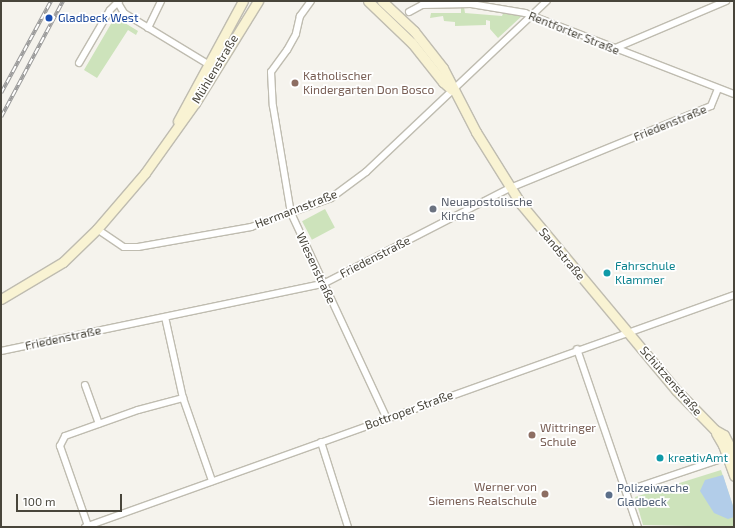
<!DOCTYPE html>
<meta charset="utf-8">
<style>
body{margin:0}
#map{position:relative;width:735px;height:528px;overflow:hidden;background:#f5f3ed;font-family:"Exo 2",sans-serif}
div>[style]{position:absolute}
.green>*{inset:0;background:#cde3bb;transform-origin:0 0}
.water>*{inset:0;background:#b2cde9}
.roads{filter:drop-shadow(1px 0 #bfbcb0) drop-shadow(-1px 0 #bfbcb0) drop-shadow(0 1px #bfbcb0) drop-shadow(0 -1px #bfbcb0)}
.street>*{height:6px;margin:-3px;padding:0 3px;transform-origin:3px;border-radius:3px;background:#fff}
.secondary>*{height:9px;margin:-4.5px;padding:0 4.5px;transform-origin:4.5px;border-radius:4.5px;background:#f9f3d3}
.rail>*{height:3.5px;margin-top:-1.75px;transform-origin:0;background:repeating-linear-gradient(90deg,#fff 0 6px,#9a9a9a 0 12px);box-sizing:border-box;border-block:1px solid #9a9a9a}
.dots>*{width:11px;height:11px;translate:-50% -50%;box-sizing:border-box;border:2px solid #fff;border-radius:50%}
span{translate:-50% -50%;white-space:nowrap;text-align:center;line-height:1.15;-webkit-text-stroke:3.5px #fff;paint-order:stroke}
.transit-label{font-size:12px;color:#164399}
.left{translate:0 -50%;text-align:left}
.street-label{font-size:12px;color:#48453b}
.education-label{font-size:12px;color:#785e54}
.right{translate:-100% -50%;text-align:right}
.worship-label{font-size:12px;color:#5b616d}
.culture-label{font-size:12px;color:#0d838f}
.service-label{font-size:12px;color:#4e5e75}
.frame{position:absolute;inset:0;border:2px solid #48453b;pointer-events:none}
.scale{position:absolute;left:16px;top:494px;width:106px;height:18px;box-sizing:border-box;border:2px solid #48453b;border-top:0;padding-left:5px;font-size:12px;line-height:14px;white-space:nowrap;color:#48453b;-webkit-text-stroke:3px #fff;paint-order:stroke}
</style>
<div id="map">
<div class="green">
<div style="clip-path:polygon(461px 7px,464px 7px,465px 13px,502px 16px,504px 11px,523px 15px,498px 38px,490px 29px,490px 21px,486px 20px,486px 25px,455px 26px,455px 22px,444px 21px,443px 16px,430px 18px,431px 13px,461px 13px)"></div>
<div style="clip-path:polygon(115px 17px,138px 31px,136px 35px,128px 30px,97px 78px,84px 70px)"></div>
<div style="left:325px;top:209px;width:21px;height:26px;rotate:62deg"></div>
<div style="clip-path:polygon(721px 470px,734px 509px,734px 527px,643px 525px,635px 497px)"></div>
</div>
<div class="water">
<div style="clip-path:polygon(723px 475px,734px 509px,734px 517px,728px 519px,714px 513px,700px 491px,705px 480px)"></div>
</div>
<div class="roads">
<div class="street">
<div style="left:311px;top:1px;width:19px;rotate:126deg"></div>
<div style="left:300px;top:16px;width:18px;rotate:103deg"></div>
<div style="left:296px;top:34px;width:18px;rotate:119deg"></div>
<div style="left:287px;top:50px;width:27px;rotate:126deg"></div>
<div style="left:271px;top:72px;width:34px;rotate:87deg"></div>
<div style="left:273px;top:106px;width:109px;rotate:80.5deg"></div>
<div style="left:291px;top:213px;width:225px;rotate:65deg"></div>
<div style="left:118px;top:3px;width:12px;rotate:59deg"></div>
<div style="left:124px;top:13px;width:102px;rotate:31.3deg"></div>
<div style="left:409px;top:12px;width:15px;rotate:-28deg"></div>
<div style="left:422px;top:5px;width:49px;rotate:-1.2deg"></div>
<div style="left:471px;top:4px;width:55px;rotate:9.5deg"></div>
<div style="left:525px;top:13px;width:224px;rotate:21.2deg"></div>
<div style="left:148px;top:28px;width:30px;rotate:-64deg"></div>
<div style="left:613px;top:49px;width:123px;rotate:-23deg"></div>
<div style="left:79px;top:63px;width:61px;rotate:-59.7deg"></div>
<div style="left:110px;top:10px;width:13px;rotate:-45deg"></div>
<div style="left:97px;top:229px;width:32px;rotate:34deg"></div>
<div style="left:124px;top:247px;width:14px"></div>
<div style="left:138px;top:247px;width:115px;rotate:-10deg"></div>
<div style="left:251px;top:227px;width:85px;rotate:-19.9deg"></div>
<div style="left:331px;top:198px;width:44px;rotate:-36.6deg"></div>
<div style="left:366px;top:172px;width:249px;rotate:-43.4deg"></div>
<div style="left:165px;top:317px;width:83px;rotate:77.5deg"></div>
<div style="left:183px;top:398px;width:88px;rotate:70.7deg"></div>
<div style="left:577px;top:349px;width:188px;rotate:71.1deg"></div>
<div style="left:1px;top:351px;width:329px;rotate:-11.8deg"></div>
<div style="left:323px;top:284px;width:210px;rotate:-27.2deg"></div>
<div style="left:510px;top:188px;width:217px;rotate:-22.2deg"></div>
<div style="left:711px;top:106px;width:18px;rotate:-68deg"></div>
<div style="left:85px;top:385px;width:41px;rotate:70.3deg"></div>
<div style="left:321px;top:442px;width:89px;rotate:72.4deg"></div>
<div style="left:626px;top:491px;width:110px;rotate:-18.6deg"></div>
<div style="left:88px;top:526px;width:85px;rotate:-109.3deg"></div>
<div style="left:60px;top:446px;width:11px;rotate:-63deg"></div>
<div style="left:65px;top:436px;width:77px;rotate:-19.6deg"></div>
<div style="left:138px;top:410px;width:47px;rotate:-14.9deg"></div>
<div style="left:85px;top:527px;width:689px;rotate:-19.67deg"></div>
</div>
<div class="secondary">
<div style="left:368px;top:1px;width:61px;rotate:43.7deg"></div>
<div style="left:412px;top:43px;width:50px;rotate:51.5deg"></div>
<div style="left:443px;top:82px;width:12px;rotate:42deg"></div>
<div style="left:382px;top:1px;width:44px;rotate:43.2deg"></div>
<div style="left:414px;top:31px;width:47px;rotate:51.9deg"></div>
<div style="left:443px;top:68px;width:72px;rotate:62.7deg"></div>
<div style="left:476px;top:132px;width:85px;rotate:58deg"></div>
<div style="left:521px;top:204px;width:242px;rotate:50.2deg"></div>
<div style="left:676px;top:390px;width:56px;rotate:45.7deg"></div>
<div style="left:715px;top:430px;width:10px;rotate:29deg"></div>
<div style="left:724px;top:435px;width:22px;rotate:63deg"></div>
<div style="left:178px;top:121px;width:136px;rotate:-61.6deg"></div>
<div style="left:1px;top:299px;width:72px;rotate:-30.8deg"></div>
<div style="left:63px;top:262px;width:47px;rotate:-44.1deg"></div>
<div style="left:97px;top:229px;width:74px;rotate:-49.4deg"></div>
<div style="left:145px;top:173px;width:86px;rotate:-54.5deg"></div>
<div style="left:195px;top:103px;width:120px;rotate:-58.3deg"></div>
<div style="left:716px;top:433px;width:14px;rotate:60deg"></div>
<div style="left:723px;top:445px;width:33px;rotate:70deg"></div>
</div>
</div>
<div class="rail">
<div style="left:1px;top:93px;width:105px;rotate:-61.5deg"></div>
<div style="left:1px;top:117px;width:132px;rotate:-61.9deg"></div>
</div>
<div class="dots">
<div style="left:49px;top:18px;background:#1a4fb4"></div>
<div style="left:295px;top:83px;background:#8d6e63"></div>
<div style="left:433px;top:209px;background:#6b7280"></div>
<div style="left:607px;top:273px;background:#0f9aa8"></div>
<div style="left:532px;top:435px;background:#8d6e63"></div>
<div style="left:660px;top:458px;background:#0f9aa8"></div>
<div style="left:545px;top:494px;background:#8d6e63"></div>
<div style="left:609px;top:495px;background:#5c6f8a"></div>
</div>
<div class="transit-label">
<span class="left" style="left:58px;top:18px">Gladbeck West</span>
</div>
<div class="street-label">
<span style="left:574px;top:33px;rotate:22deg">Rentforter Straße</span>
<span style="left:215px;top:69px;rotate:-59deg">Mühlenstraße</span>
<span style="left:670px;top:123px;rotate:-22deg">Friedenstraße</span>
<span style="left:296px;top:209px;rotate:-21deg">Hermannstraße</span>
<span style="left:562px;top:254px;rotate:50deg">Sandstraße</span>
<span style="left:375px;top:257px;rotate:-27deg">Friedenstraße</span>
<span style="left:316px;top:268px;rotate:65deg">Wiesenstraße</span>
<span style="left:63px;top:338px;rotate:-12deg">Friedenstraße</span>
<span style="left:671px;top:381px;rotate:49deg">Schützenstraße</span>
<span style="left:409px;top:410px;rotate:-20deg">Bottroper Straße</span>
</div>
<div class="education-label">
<span class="left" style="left:303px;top:83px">Katholischer<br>Kindergarten Don Bosco</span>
<span class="left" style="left:540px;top:435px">Wittringer<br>Schule</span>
<span class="right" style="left:537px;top:494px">Werner von<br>Siemens Realschule</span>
</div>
<div class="worship-label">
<span class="left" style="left:441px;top:209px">Neuapostolische<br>Kirche</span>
</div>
<div class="culture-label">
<span class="left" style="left:615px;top:273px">Fahrschule<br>Klammer</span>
<span class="left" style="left:668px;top:458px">kreativAmt</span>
</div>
<div class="service-label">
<span class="left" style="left:617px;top:495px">Polizeiwache<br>Gladbeck</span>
</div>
<div class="frame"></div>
<div class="scale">100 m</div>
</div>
